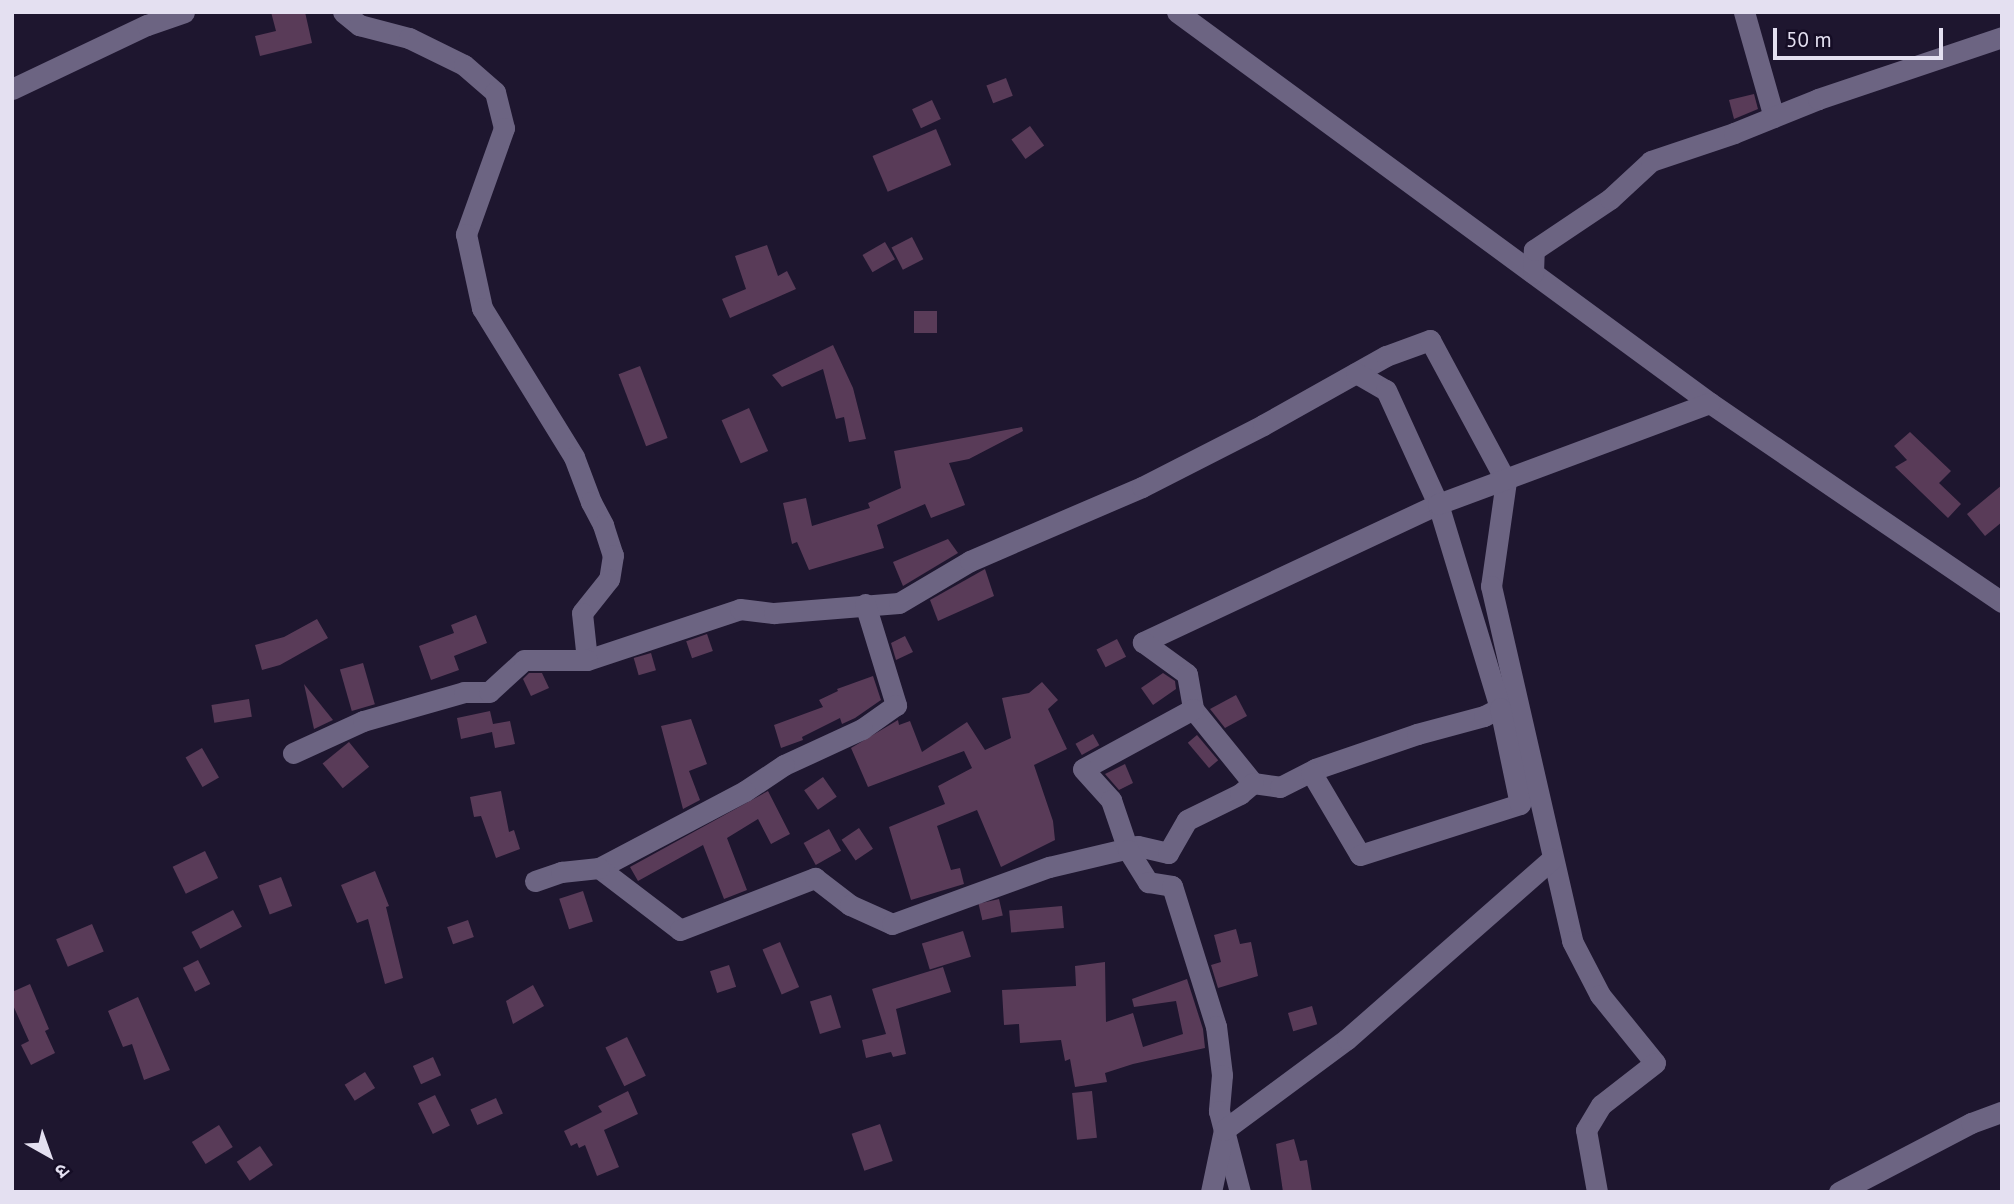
<!DOCTYPE html>
<meta charset="utf-8">
<style>
body{margin:0}
#map{position:relative;width:2014px;height:1204px;overflow:hidden;background:#1e162f;font-family:"PT Sans","Noto Sans Devanagari",sans-serif}
div>[style]{position:absolute}
.building>*{inset:0;background:#593b58;transform-origin:0 0}
.minor>*{height:21px;margin:-10.5px;padding:0 10.5px;transform-origin:10.5px;border-radius:10.5px;background:#6c6482}
span{translate:-50% -50%;white-space:nowrap;text-align:center;line-height:1.15;-webkit-text-stroke:6px #150d25;paint-order:stroke}
.frame{position:absolute;inset:0;border:14px solid #e4e0f1;pointer-events:none}
.north{position:absolute;left:14px;top:1120px;width:70px;height:70px;-webkit-text-stroke:5px #150d25;paint-order:stroke;rotate:140deg;font-size:19px;font-weight:700;line-height:28px;text-align:center;color:#e4e0f1}
.north::after{content:'';display:block;margin:auto;width:24px;height:32px;background:#e4e0f1;clip-path:polygon(50% 0,100% 100%,50% 72%,0 100%)}
.scale{position:absolute;left:1773px;top:28px;width:170px;height:32px;box-sizing:border-box;border:4px solid #e4e0f1;border-top:0;padding-left:9px;font-size:21px;line-height:24px;white-space:nowrap;color:#e4e0f1;-webkit-text-stroke:5px #150d25;paint-order:stroke}
</style>
<div id="map">
<div class="building">
<div style="clip-path:polygon(271px 12px,305px 12px,312px 43px,260px 56px,255px 36px,276px 31px)"></div>
<div style="left:1006px;top:78px;width:19px;height:21px;rotate:69deg"></div>
<div style="clip-path:polygon(1754px 94px,1758px 109px,1734px 119px,1729px 100px)"></div>
<div style="left:932px;top:100px;width:21px;height:22px;rotate:65deg"></div>
<div style="left:1030px;top:126px;width:24px;height:23px;rotate:54deg"></div>
<div style="left:936px;top:129px;width:39px;height:69px;rotate:67deg"></div>
<div style="left:912px;top:237px;width:25px;height:23px;rotate:63deg"></div>
<div style="left:885px;top:242px;width:20px;height:26px;rotate:60deg"></div>
<div style="clip-path:polygon(767px 245px,778px 276px,787px 271px,796px 289px,730px 318px,722px 299px,746px 289px,735px 256px)"></div>
<div style="left:937px;top:311px;width:22px;height:23px;rotate:90deg"></div>
<div style="clip-path:polygon(833px 345px,853px 388px,866px 439px,849px 442px,844px 417px,836px 419px,823px 369px,782px 387px,772px 375px)"></div>
<div style="left:640px;top:366px;width:77px;height:23px;rotate:69deg"></div>
<div style="left:749px;top:408px;width:47px;height:30px;rotate:66deg"></div>
<div style="clip-path:polygon(1022px 427px,1023px 431px,969px 459px,949px 463px,965px 505px,931px 518px,925px 504px,877px 525px,884px 548px,809px 570px,797px 542px,792px 544px,783px 503px,806px 498px,812px 526px,870px 508px,868px 503px,901px 488px,894px 451px)"></div>
<div style="clip-path:polygon(1910px 432px,1951px 471px,1939px 483px,1961px 504px,1948px 518px,1895px 467px,1907px 460px,1894px 446px)"></div>
<div style="clip-path:polygon(2002px 485px,2002px 522px,1985px 536px,1967px 514px)"></div>
<div style="clip-path:polygon(948px 539px,958px 553px,903px 586px,893px 562px)"></div>
<div style="clip-path:polygon(985px 569px,994px 596px,938px 621px,930px 600px)"></div>
<div style="clip-path:polygon(476px 615px,487px 643px,454px 656px,459px 670px,431px 680px,419px 646px,454px 633px,451px 625px)"></div>
<div style="clip-path:polygon(317px 619px,328px 638px,280px 665px,262px 670px,255px 645px,284px 637px)"></div>
<div style="left:707px;top:634px;width:18px;height:22px;rotate:71deg"></div>
<div style="clip-path:polygon(905px 636px,913px 652px,896px 660px,891px 643px)"></div>
<div style="left:1117px;top:639px;width:20px;height:23px;rotate:63deg"></div>
<div style="left:651px;top:653px;width:18px;height:18px;rotate:74deg"></div>
<div style="left:363px;top:663px;width:43px;height:24px;rotate:74deg"></div>
<div style="clip-path:polygon(529px 673px,542px 673px,549px 688px,531px 696px,523px 679px)"></div>
<div style="clip-path:polygon(1163px 673px,1175px 681px,1176px 689px,1153px 705px,1141px 688px)"></div>
<div style="clip-path:polygon(873px 676px,881px 700px,855px 718px,842px 724px,840px 718px,802px 737px,803px 740px,781px 748px,774px 725px,823px 707px,819px 700px,838px 691px,837px 689px)"></div>
<div style="clip-path:polygon(1042px 682px,1058px 700px,1048px 709px,1067px 749px,1034px 765px,1053px 821px,1055px 840px,1001px 867px,977px 810px,937px 826px,951px 870px,960px 868px,964px 884px,911px 900px,889px 827px,945px 804px,938px 786px,972px 768px,964px 751px,868px 787px,851px 748px,898px 720px,899px 725px,910px 721px,922px 752px,967px 722px,985px 750px,1011px 738px,1002px 698px,1029px 693px)"></div>
<div style="clip-path:polygon(304px 684px,333px 720px,314px 729px)"></div>
<div style="clip-path:polygon(1236px 695px,1247px 716px,1225px 728px,1210px 709px)"></div>
<div style="left:249px;top:699px;width:18px;height:38px;rotate:81deg"></div>
<div style="clip-path:polygon(490px 711px,493px 724px,510px 721px,515px 744px,495px 748px,492px 732px,461px 739px,457px 718px)"></div>
<div style="clip-path:polygon(691px 719px,707px 764px,689px 771px,700px 800px,683px 809px,661px 726px)"></div>
<div style="left:1093px;top:734px;width:13px;height:20px;rotate:61deg"></div>
<div style="left:1197px;top:735px;width:33px;height:12px;rotate:50deg"></div>
<div style="left:349px;top:742px;width:32px;height:34px;rotate:51deg"></div>
<div style="left:202px;top:748px;width:34px;height:19px;rotate:60deg"></div>
<div style="clip-path:polygon(1125px 764px,1133px 783px,1119px 790px,1105px 774px)"></div>
<div style="left:823px;top:777px;width:24px;height:23px;rotate:55deg"></div>
<div style="clip-path:polygon(501px 791px,509px 832px,514px 830px,520px 849px,496px 858px,481px 816px,474px 817px,470px 797px)"></div>
<div style="clip-path:polygon(768px 791px,790px 834px,771px 844px,758px 819px,727px 838px,747px 890px,724px 899px,703px 845px,638px 881px,630px 867px)"></div>
<div style="left:859px;top:828px;width:25px;height:21px;rotate:56deg"></div>
<div style="left:829px;top:829px;width:25px;height:29px;rotate:61deg"></div>
<div style="left:205px;top:851px;width:30px;height:36px;rotate:64deg"></div>
<div style="clip-path:polygon(375px 871px,389px 906px,386px 907px,403px 978px,385px 984px,368px 919px,357px 923px,341px 885px)"></div>
<div style="left:281px;top:877px;width:31px;height:24px;rotate:69deg"></div>
<div style="left:583px;top:891px;width:32px;height:25px;rotate:72deg"></div>
<div style="left:999px;top:899px;width:17px;height:21px;rotate:77deg"></div>
<div style="left:1062px;top:906px;width:22px;height:53px;rotate:85deg"></div>
<div style="left:233px;top:910px;width:19px;height:47px;rotate:62deg"></div>
<div style="left:468px;top:920px;width:18px;height:22px;rotate:71deg"></div>
<div style="left:92px;top:924px;width:30px;height:39px;rotate:67deg"></div>
<div style="clip-path:polygon(1236px 929px,1240px 944px,1251px 942px,1258px 976px,1218px 988px,1211px 965px,1221px 962px,1214px 935px)"></div>
<div style="left:963px;top:931px;width:27px;height:43px;rotate:73deg"></div>
<div style="left:780px;top:942px;width:49px;height:19px;rotate:67deg"></div>
<div style="left:198px;top:960px;width:27px;height:17px;rotate:63deg"></div>
<div style="clip-path:polygon(1105px 962px,1106px 1022px,1133px 1013px,1143px 1047px,1183px 1034px,1176px 1001px,1134px 1007px,1132px 999px,1187px 979px,1203px 1029px,1205px 1048px,1133px 1064px,1105px 1073px,1107px 1082px,1075px 1087px,1070px 1059px,1065px 1061px,1061px 1040px,1020px 1043px,1019px 1024px,1004px 1025px,1002px 990px,1076px 986px,1075px 966px)"></div>
<div style="left:729px;top:965px;width:23px;height:20px;rotate:72deg"></div>
<div style="clip-path:polygon(943px 967px,951px 992px,896px 1009px,906px 1054px,893px 1057px,891px 1052px,866px 1058px,862px 1040px,886px 1034px,872px 989px)"></div>
<div style="clip-path:polygon(30px 984px,49px 1029px,45px 1031px,55px 1053px,31px 1065px,21px 1045px,29px 1041px,12px 1003px,12px 992px)"></div>
<div style="clip-path:polygon(533px 985px,544px 1006px,513px 1024px,506px 1001px)"></div>
<div style="left:831px;top:995px;width:34px;height:22px;rotate:73deg"></div>
<div style="clip-path:polygon(138px 997px,170px 1070px,144px 1080px,132px 1044px,123px 1047px,108px 1011px)"></div>
<div style="left:1312px;top:1006px;width:19px;height:25px;rotate:74deg"></div>
<div style="left:627px;top:1037px;width:43px;height:24px;rotate:64deg"></div>
<div style="left:433px;top:1057px;width:20px;height:22px;rotate:66deg"></div>
<div style="left:365px;top:1072px;width:19px;height:24px;rotate:58deg"></div>
<div style="clip-path:polygon(628px 1091px,638px 1114px,604px 1130px,619px 1167px,597px 1176px,585px 1145px,579px 1148px,577px 1143px,571px 1146px,564px 1131px,602px 1112px,598px 1106px)"></div>
<div style="left:1092px;top:1091px;width:47px;height:20px;rotate:84deg"></div>
<div style="left:435px;top:1095px;width:34px;height:19px;rotate:64deg"></div>
<div style="left:496px;top:1098px;width:17px;height:28px;rotate:66deg"></div>
<div style="left:880px;top:1124px;width:39px;height:30px;rotate:71deg"></div>
<div style="left:219px;top:1125px;width:26px;height:32px;rotate:58deg"></div>
<div style="clip-path:polygon(1294px 1139px,1300px 1161px,1307px 1160px,1312px 1192px,1283px 1192px,1276px 1144px)"></div>
<div style="left:260px;top:1146px;width:23px;height:28px;rotate:56deg"></div>
</div>
<div class="minor">
<div style="left:343px;top:12px;width:21px;rotate:39deg"></div>
<div style="left:359px;top:25px;width:52px;rotate:14.6deg"></div>
<div style="left:409px;top:38px;width:61px;rotate:26.1deg"></div>
<div style="left:464px;top:65px;width:41px;rotate:41.1deg"></div>
<div style="left:495px;top:92px;width:37px;rotate:76deg"></div>
<div style="left:504px;top:128px;width:113px;rotate:109.7deg"></div>
<div style="left:466px;top:234px;width:76px;rotate:77.8deg"></div>
<div style="left:482px;top:308px;width:175px;rotate:58.3deg"></div>
<div style="left:574px;top:457px;width:48px;rotate:69.3deg"></div>
<div style="left:591px;top:502px;width:26px;rotate:62deg"></div>
<div style="left:603px;top:525px;width:32px;rotate:72deg"></div>
<div style="left:613px;top:555px;width:24px;rotate:99deg"></div>
<div style="left:609px;top:579px;width:43px;rotate:128.5deg"></div>
<div style="left:582px;top:613px;width:47px;rotate:83.9deg"></div>
<div style="left:587px;top:660px;width:161px;rotate:-18.4deg"></div>
<div style="left:740px;top:609px;width:34px;rotate:7deg"></div>
<div style="left:774px;top:613px;width:125px;rotate:-4.6deg"></div>
<div style="left:899px;top:603px;width:82px;rotate:-30.6deg"></div>
<div style="left:970px;top:561px;width:187px;rotate:-23.3deg"></div>
<div style="left:1142px;top:487px;width:136px;rotate:-27.1deg"></div>
<div style="left:1263px;top:425px;width:141px;rotate:-29.3deg"></div>
<div style="left:1386px;top:356px;width:47px;rotate:-20deg"></div>
<div style="left:1430px;top:340px;width:160px;rotate:61.7deg"></div>
<div style="left:1506px;top:481px;width:106px;rotate:98.1deg"></div>
<div style="left:1491px;top:586px;width:364px;rotate:77.1deg"></div>
<div style="left:1572px;top:941px;width:61px;rotate:62.6deg"></div>
<div style="left:1600px;top:995px;width:87px;rotate:51deg"></div>
<div style="left:1655px;top:1063px;width:68px;rotate:142.1deg"></div>
<div style="left:1601px;top:1105px;width:29px;rotate:121deg"></div>
<div style="left:1586px;top:1130px;width:63px;rotate:79.9deg"></div>
<div style="left:1177px;top:12px;width:661px;rotate:36.26deg"></div>
<div style="left:1710px;top:403px;width:353px;rotate:34.3deg"></div>
<div style="left:1744px;top:12px;width:109px;rotate:74.1deg"></div>
<div style="left:12px;top:89px;width:149px;rotate:-25.4deg"></div>
<div style="left:147px;top:25px;width:39px;rotate:-19deg"></div>
<div style="left:1533px;top:273px;width:23px;rotate:-88deg"></div>
<div style="left:1534px;top:250px;width:92px;rotate:-33.9deg"></div>
<div style="left:1610px;top:199px;width:56px;rotate:-42.8deg"></div>
<div style="left:1651px;top:161px;width:88px;rotate:-18.6deg"></div>
<div style="left:1734px;top:133px;width:91px;rotate:-22deg"></div>
<div style="left:1818px;top:99px;width:194px;rotate:-18.6deg"></div>
<div style="left:1356px;top:373px;width:34px;rotate:30deg"></div>
<div style="left:1386px;top:390px;width:125px;rotate:65.5deg"></div>
<div style="left:1438px;top:504px;width:326px;rotate:154.9deg"></div>
<div style="left:1143px;top:642px;width:54px;rotate:36deg"></div>
<div style="left:1187px;top:674px;width:36px;rotate:80deg"></div>
<div style="left:1193px;top:709px;width:95px;rotate:51deg"></div>
<div style="left:1253px;top:783px;width:27px;rotate:8deg"></div>
<div style="left:1280px;top:787px;width:39px;rotate:-27deg"></div>
<div style="left:1315px;top:769px;width:108px;rotate:-18.9deg"></div>
<div style="left:1417px;top:734px;width:69px;rotate:-15deg"></div>
<div style="left:1484px;top:716px;width:18px;rotate:-27deg"></div>
<div style="left:1500px;top:708px;width:213px;rotate:-106.9deg"></div>
<div style="left:1438px;top:504px;width:290px;rotate:-20.4deg"></div>
<div style="left:865px;top:604px;width:106px;rotate:72.9deg"></div>
<div style="left:896px;top:705px;width:42px;rotate:144.8deg"></div>
<div style="left:862px;top:729px;width:86px;rotate:155.2deg"></div>
<div style="left:784px;top:765px;width:47px;rotate:146.3deg"></div>
<div style="left:745px;top:791px;width:165px;rotate:152.2deg"></div>
<div style="left:599px;top:868px;width:102px;rotate:37.4deg"></div>
<div style="left:680px;top:930px;width:145px;rotate:-21.1deg"></div>
<div style="left:815px;top:878px;width:44px;rotate:37.6deg"></div>
<div style="left:850px;top:905px;width:46px;rotate:24.3deg"></div>
<div style="left:892px;top:924px;width:167px;rotate:-20deg"></div>
<div style="left:1049px;top:867px;width:91px;rotate:-13.3deg"></div>
<div style="left:1138px;top:846px;width:31px;rotate:13deg"></div>
<div style="left:1168px;top:853px;width:38px;rotate:-60deg"></div>
<div style="left:1187px;top:820px;width:59px;rotate:-26.1deg"></div>
<div style="left:1240px;top:794px;width:17px;rotate:-40deg"></div>
<div style="left:1193px;top:709px;width:125px;rotate:151.4deg"></div>
<div style="left:1083px;top:769px;width:42px;rotate:47.9deg"></div>
<div style="left:1111px;top:800px;width:53px;rotate:71.2deg"></div>
<div style="left:1128px;top:850px;width:38px;rotate:58deg"></div>
<div style="left:1148px;top:882px;width:24px;rotate:9deg"></div>
<div style="left:1172px;top:886px;width:147px;rotate:72.6deg"></div>
<div style="left:1216px;top:1026px;width:49px;rotate:83deg"></div>
<div style="left:1222px;top:1075px;width:36px;rotate:95deg"></div>
<div style="left:1219px;top:1111px;width:84px;rotate:75.5deg"></div>
<div style="left:293px;top:753px;width:77px;rotate:-24.6deg"></div>
<div style="left:363px;top:721px;width:105px;rotate:-16deg"></div>
<div style="left:464px;top:692px;width:25px"></div>
<div style="left:489px;top:692px;width:47px;rotate:-42.4deg"></div>
<div style="left:524px;top:660px;width:63px"></div>
<div style="left:1311px;top:772px;width:96px;rotate:59.4deg"></div>
<div style="left:1360px;top:855px;width:168px;rotate:-17.7deg"></div>
<div style="left:1520px;top:804px;width:98px;rotate:-101.8deg"></div>
<div style="left:535px;top:881px;width:28px;rotate:-19deg"></div>
<div style="left:561px;top:872px;width:38px;rotate:-6deg"></div>
<div style="left:1211px;top:1192px;width:63px;rotate:-78.2deg"></div>
<div style="left:1224px;top:1130px;width:153px;rotate:-36.5deg"></div>
<div style="left:1347px;top:1039px;width:273px;rotate:-41.3deg"></div>
<div style="left:1839px;top:1192px;width:149px;rotate:-27.6deg"></div>
<div style="left:1971px;top:1123px;width:33px;rotate:-20deg"></div>
</div>
<div class="frame"></div>
<div class="north">उ</div>
<div class="scale">50 m</div>
</div>
